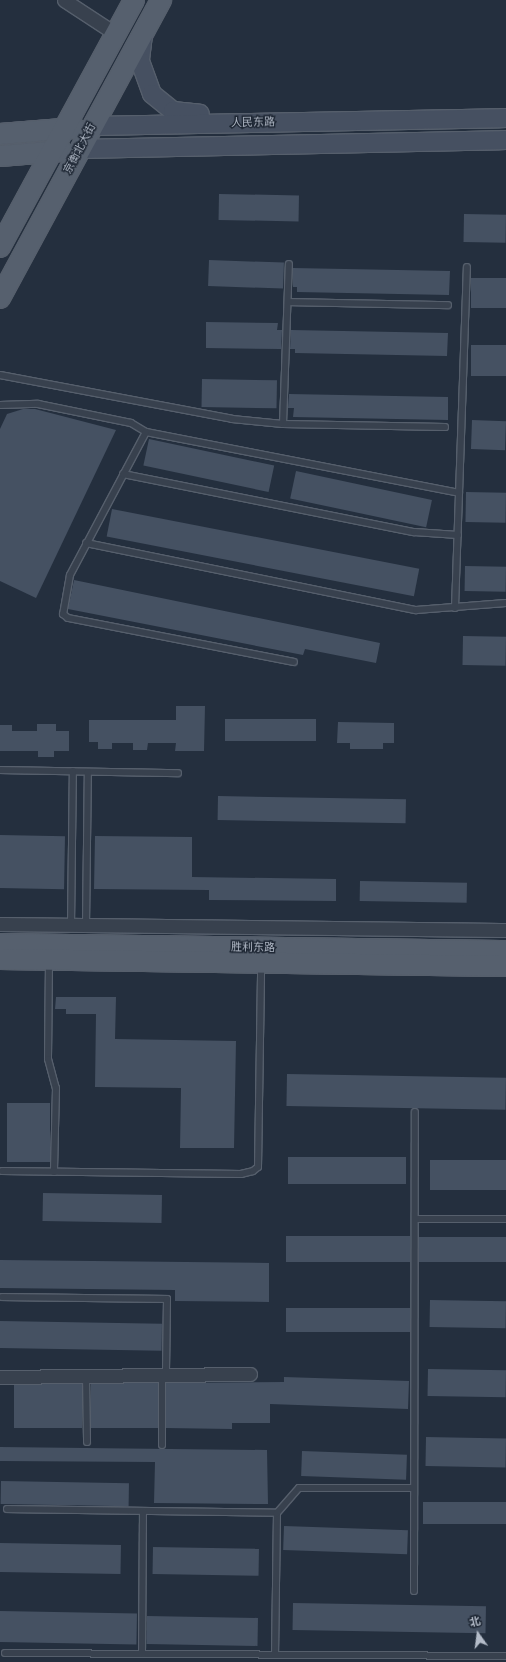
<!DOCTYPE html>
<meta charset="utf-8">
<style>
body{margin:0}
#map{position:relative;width:506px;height:1662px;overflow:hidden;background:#242f3e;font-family:"Source Sans 3","Noto Sans SC",sans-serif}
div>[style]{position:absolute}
.building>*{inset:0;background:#455162;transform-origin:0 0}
.roads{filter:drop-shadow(1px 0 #565f6c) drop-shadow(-1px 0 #565f6c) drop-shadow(0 1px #565f6c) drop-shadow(0 -1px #565f6c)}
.service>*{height:6px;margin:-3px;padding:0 3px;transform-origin:3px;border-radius:3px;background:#38414e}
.minor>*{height:13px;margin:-6.5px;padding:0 6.5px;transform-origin:6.5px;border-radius:6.5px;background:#38414e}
.secondary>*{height:18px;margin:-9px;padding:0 9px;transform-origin:9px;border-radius:9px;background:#465061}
.primary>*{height:20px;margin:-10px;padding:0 10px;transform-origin:10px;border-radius:10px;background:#56606e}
span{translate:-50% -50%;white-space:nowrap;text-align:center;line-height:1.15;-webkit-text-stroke:3px #1d2633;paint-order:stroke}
.street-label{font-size:11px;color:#b4bcc9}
.north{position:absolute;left:458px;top:1614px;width:40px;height:40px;-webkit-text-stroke:3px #1d2633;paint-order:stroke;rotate:346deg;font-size:11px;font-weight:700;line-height:16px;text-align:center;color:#b4bcc9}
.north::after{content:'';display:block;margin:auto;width:14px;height:18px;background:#b4bcc9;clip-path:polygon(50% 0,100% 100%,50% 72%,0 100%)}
</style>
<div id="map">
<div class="building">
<div style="left:219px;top:194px;width:80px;height:26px;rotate:1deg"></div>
<div style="left:464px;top:214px;width:42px;height:28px;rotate:1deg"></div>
<div style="left:209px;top:260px;width:75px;height:26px;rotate:2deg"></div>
<div style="clip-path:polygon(293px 268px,450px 271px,449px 295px,297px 292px,297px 287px,293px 287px)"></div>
<div style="left:471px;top:278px;width:35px;height:30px"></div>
<div style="clip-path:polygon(206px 322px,278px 323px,277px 330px,282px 330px,281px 349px,206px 348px)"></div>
<div style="clip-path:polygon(291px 330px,448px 333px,447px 356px,295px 353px,295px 349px,290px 349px)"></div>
<div style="left:471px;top:345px;width:35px;height:31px"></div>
<div style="left:202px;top:379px;width:75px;height:28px;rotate:1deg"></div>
<div style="clip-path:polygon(289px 394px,448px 397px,448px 420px,293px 417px,294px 408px,288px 408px)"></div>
<div style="clip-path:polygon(23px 409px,35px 409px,116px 430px,36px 598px,0 581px,0 429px,7px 414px)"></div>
<div style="left:472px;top:420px;width:34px;height:29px;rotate:2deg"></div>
<div style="left:149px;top:439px;width:128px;height:27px;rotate:12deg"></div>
<div style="left:296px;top:471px;width:139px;height:28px;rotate:12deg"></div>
<div style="left:466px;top:492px;width:40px;height:30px;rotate:1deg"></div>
<div style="left:112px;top:509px;width:313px;height:28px;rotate:11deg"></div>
<div style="left:465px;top:566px;width:41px;height:25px;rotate:1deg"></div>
<div style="clip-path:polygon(74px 580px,380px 643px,376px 663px,305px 649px,303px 655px,68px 609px)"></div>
<div style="left:463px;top:636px;width:43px;height:29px;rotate:1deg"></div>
<div style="clip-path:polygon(176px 706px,205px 706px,204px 751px,175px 751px,176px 743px,148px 743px,147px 750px,133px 750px,133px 743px,112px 743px,112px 749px,98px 749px,98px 742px,89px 742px,89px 720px,176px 720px)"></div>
<div style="left:225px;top:719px;width:91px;height:22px"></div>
<div style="clip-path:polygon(338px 722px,394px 723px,394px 743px,383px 743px,383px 749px,350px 749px,350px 743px,337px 743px)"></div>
<div style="clip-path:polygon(37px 724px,56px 724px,56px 731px,69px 731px,69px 751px,54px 751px,54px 757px,38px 757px,38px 751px,0 751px,0 725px,12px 725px,12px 731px,37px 731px)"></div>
<div style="left:218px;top:796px;width:188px;height:24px;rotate:1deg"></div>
<div style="left:0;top:835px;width:65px;height:53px;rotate:1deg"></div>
<div style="clip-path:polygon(95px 836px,192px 837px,192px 877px,336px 879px,336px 901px,209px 900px,209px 890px,94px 889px)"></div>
<div style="left:360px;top:881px;width:107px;height:20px;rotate:1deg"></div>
<div style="clip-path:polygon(56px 997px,116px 997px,115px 1039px,236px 1041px,234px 1148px,180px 1148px,181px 1088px,95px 1087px,96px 1014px,66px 1014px,66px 1009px,55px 1009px)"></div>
<div style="left:287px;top:1074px;width:219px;height:32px;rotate:1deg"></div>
<div style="left:7px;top:1103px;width:43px;height:59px"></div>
<div style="left:288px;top:1157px;width:118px;height:27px"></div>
<div style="left:430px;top:1160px;width:76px;height:30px"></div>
<div style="left:43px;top:1193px;width:119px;height:28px;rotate:1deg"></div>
<div style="left:286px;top:1236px;width:124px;height:26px"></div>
<div style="left:419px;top:1237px;width:87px;height:25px"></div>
<div style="clip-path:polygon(0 1260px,269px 1263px,269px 1302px,175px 1301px,175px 1290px,0 1288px)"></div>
<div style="left:430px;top:1300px;width:76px;height:27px;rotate:1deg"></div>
<div style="left:286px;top:1308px;width:124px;height:24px"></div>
<div style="left:0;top:1321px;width:162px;height:27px;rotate:1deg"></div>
<div style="left:428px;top:1369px;width:78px;height:27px;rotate:1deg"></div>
<div style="clip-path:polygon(284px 1377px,409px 1381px,408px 1409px,270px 1404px,270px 1423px,232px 1423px,232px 1429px,166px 1428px,166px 1383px,284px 1382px)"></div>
<div style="left:158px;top:1383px;width:45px;height:67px;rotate:90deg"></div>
<div style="left:82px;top:1384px;width:44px;height:68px;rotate:90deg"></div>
<div style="left:426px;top:1437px;width:80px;height:29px;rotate:1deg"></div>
<div style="clip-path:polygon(0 1447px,267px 1450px,268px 1504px,154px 1503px,155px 1462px,0 1461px)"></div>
<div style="left:302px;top:1451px;width:105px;height:25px;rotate:2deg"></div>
<div style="left:1px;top:1481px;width:128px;height:23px;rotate:1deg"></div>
<div style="left:423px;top:1502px;width:83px;height:22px"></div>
<div style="left:284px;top:1526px;width:124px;height:24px;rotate:2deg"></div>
<div style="left:0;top:1543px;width:121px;height:29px;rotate:1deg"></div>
<div style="left:153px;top:1547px;width:106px;height:27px;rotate:1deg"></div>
<div style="left:293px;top:1603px;width:193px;height:27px;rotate:1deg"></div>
<div style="left:0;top:1611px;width:137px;height:31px;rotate:1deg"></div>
<div style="left:147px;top:1616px;width:111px;height:28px;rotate:1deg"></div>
</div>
<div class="roads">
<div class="service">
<div style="left:288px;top:302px;width:160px;rotate:1.1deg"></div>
<div style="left:0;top:375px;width:236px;rotate:10.7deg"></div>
<div style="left:232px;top:419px;width:51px;rotate:5.6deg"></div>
<div style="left:283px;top:424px;width:162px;rotate:1.1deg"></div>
<div style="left:0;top:405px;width:38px;rotate:-2deg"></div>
<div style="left:38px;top:404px;width:95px;rotate:11.5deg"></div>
<div style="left:131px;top:423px;width:17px;rotate:31deg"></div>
<div style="left:146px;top:432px;width:319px;rotate:11deg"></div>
<div style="left:283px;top:424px;width:160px;rotate:-87.9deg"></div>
<div style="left:146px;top:432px;width:162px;rotate:118deg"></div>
<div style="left:70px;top:575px;width:40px;rotate:100deg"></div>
<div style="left:63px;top:614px;width:6px;rotate:39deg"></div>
<div style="left:68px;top:618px;width:230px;rotate:11deg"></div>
<div style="left:123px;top:474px;width:297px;rotate:11.3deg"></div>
<div style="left:414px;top:532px;width:44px;rotate:3.9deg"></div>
<div style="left:86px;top:543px;width:337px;rotate:11.5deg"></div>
<div style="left:416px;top:610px;width:90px;rotate:-4.4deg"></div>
<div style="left:455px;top:608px;width:341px;rotate:-88deg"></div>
<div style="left:0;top:770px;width:178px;rotate:1deg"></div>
<div style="left:71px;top:925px;width:154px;rotate:-89.3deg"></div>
<div style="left:86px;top:925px;width:153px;rotate:-89.3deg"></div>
<div style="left:49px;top:963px;width:96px;rotate:90.6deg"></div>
<div style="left:48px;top:1059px;width:30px;rotate:75deg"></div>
<div style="left:56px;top:1088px;width:84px;rotate:91.4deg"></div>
<div style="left:2px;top:1171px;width:239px;rotate:0.7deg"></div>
<div style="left:241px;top:1174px;width:12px;rotate:-14deg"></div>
<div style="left:253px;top:1171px;width:6px;rotate:-39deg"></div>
<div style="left:258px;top:1167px;width:201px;rotate:-89.1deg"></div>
<div style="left:415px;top:1219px;width:91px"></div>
<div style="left:2px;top:1297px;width:165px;rotate:0.7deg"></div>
<div style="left:167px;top:1299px;width:76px;rotate:90.8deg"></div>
<div style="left:162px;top:1375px;width:70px;rotate:90deg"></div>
<div style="left:86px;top:1376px;width:66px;rotate:89.1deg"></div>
<div style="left:7px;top:1509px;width:270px;rotate:0.8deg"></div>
<div style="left:277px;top:1513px;width:141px;rotate:90.8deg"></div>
<div style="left:277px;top:1513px;width:33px;rotate:-49deg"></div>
<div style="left:299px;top:1488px;width:115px"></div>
<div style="left:414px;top:1591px;width:479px;rotate:-89.9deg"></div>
<div style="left:5px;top:1653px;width:501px;rotate:0.34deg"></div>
<div style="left:142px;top:1654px;width:143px;rotate:-89.6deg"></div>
</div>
<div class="minor">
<div style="left:64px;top:0;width:62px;rotate:33.2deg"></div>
<div style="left:0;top:924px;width:506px;rotate:0.68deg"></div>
<div style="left:0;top:1377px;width:250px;rotate:-0.7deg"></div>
</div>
<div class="secondary">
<div style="left:143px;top:35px;width:26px;rotate:97deg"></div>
<div style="left:140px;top:61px;width:35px;rotate:70deg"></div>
<div style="left:152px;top:94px;width:27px;rotate:39deg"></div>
<div style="left:173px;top:111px;width:27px;rotate:6deg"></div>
<div style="left:93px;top:126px;width:413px;rotate:-1.1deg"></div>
<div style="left:80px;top:149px;width:426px;rotate:-1.2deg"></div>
</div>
<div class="primary">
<div style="left:0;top:134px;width:75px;rotate:-4.6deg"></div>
<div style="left:0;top:156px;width:62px;rotate:-4.6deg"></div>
<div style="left:0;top:247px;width:281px;rotate:-61.5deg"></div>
<div style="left:0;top:298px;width:339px;rotate:-61.6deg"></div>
<div style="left:0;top:944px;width:506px;rotate:0.79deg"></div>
<div style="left:0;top:959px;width:506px;rotate:0.79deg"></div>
</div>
</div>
<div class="street-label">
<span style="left:253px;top:123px;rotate:-1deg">人民东路</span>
<span style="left:80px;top:149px;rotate:-62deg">京衡北大街</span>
<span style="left:253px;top:948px;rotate:1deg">胜利东路</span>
</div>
<div class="north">北</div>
</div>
